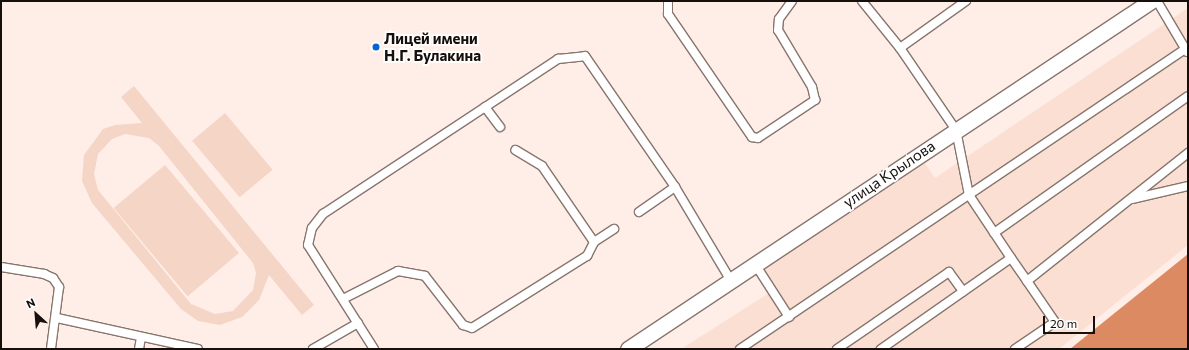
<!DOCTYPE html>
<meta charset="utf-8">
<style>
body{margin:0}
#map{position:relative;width:1189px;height:350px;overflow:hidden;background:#feeee7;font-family:Commissioner,sans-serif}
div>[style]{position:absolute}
.built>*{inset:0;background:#fadfd2}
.green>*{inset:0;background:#f4d5c6;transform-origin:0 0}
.water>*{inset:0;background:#dc8a61}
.roads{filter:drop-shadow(1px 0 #87756d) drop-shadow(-1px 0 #87756d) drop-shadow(0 1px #87756d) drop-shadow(0 -1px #87756d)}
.lane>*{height:8px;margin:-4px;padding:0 4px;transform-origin:4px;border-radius:4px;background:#fff}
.street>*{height:15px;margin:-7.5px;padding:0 7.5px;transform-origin:7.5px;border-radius:7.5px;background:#fff}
.dots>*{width:11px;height:11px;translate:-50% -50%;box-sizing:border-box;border:2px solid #fff;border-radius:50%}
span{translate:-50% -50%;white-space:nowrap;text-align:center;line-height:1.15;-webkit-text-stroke:3.5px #fff;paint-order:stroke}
.poi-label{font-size:15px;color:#160f0c;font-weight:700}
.left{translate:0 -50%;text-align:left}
.street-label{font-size:15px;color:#160f0c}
.frame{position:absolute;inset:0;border:2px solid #160f0c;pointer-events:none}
.north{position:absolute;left:16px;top:294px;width:40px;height:40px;-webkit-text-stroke:3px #fff;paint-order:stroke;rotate:334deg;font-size:11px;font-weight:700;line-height:16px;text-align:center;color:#160f0c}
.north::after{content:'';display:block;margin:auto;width:14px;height:18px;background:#160f0c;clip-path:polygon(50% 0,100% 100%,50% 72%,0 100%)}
.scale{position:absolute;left:1043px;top:316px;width:52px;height:18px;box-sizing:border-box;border:2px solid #160f0c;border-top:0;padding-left:5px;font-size:12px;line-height:14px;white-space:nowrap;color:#160f0c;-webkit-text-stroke:3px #fff;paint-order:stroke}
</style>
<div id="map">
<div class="built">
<div style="clip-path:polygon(1188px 8px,1188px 245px,1059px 349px,681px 349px,769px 293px,755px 272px,922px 159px,935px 178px)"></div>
</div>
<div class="green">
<div style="clip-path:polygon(evenodd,134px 86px,314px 305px,302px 315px,269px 275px,259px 300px,242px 317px,220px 325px,198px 321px,181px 309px,92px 203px,82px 181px,84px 155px,103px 129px,115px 125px,142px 123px,121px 97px,134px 86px,125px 134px,149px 138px,159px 146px,253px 263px,256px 273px,253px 290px,233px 311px,215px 314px,191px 304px,98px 190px,94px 174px,98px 154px,112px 139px,125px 134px)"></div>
<div style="left:225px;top:113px;width:74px;height:43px;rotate:50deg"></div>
<div style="left:165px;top:165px;width:115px;height:67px;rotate:50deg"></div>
</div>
<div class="water">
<div style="clip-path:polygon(1188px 254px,1188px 349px,1070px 349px)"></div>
</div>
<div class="roads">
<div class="lane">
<div style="left:668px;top:1px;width:13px;rotate:90deg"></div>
<div style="left:668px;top:14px;width:149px;rotate:55.7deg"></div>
<div style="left:752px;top:137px;width:6px;rotate:9deg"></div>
<div style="left:758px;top:138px;width:69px;rotate:-33.7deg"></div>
<div style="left:815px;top:100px;width:13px;rotate:-103deg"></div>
<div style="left:812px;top:87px;width:66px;rotate:-120.8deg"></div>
<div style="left:778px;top:30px;width:11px;rotate:-85deg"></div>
<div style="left:779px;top:19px;width:22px;rotate:-54deg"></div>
<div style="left:862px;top:1px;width:60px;rotate:51deg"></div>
<div style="left:900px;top:48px;width:99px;rotate:55.7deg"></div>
<div style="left:956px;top:130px;width:66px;rotate:78.7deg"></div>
<div style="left:969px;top:195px;width:76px;rotate:56.3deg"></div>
<div style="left:1011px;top:258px;width:159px;rotate:145deg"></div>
<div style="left:1157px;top:1px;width:59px;rotate:59.5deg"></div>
<div style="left:900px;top:48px;width:81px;rotate:-35.5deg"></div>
<div style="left:485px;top:107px;width:25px;rotate:53deg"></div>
<div style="left:1132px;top:199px;width:57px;rotate:-13.1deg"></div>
<div style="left:639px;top:212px;width:44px;rotate:-34.8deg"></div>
<div style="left:994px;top:233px;width:237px;rotate:-35.2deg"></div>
<div style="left:594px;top:242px;width:24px;rotate:-33deg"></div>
<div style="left:1011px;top:258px;width:28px;rotate:55deg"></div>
<div style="left:1027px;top:281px;width:206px;rotate:-38.5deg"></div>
<div style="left:755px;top:264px;width:63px;rotate:57.3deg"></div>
<div style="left:1px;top:267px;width:44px;rotate:9.2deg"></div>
<div style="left:44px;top:274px;width:10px;rotate:24deg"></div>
<div style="left:53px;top:278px;width:11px;rotate:56deg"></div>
<div style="left:59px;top:287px;width:63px;rotate:97.4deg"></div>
<div style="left:343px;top:299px;width:62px;rotate:-27deg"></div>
<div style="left:398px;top:271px;width:27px;rotate:10deg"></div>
<div style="left:425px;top:276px;width:62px;rotate:52.2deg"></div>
<div style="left:463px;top:325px;width:9px;rotate:18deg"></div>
<div style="left:472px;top:328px;width:136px;rotate:-32.1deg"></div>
<div style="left:587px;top:256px;width:16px;rotate:-63deg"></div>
<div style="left:594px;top:242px;width:92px;rotate:-124.4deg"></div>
<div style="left:542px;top:166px;width:31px;rotate:-149deg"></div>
<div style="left:57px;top:318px;width:144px;rotate:12.4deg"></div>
<div style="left:139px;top:349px;width:11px;rotate:-80deg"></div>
<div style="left:313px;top:349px;width:52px;rotate:-30deg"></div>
<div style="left:374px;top:349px;width:123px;rotate:-122.4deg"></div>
<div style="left:308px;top:245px;width:17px;rotate:-77deg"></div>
<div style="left:312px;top:228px;width:18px;rotate:-52deg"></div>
<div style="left:323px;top:214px;width:282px;rotate:-33.4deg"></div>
<div style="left:558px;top:59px;width:27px;rotate:-6deg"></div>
<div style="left:585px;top:56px;width:159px;rotate:55.5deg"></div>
<div style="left:675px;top:187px;width:109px;rotate:59.2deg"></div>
<div style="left:740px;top:349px;width:540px;rotate:-33.98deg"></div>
<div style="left:837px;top:349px;width:136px;rotate:-34.5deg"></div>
<div style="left:949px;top:272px;width:24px;rotate:54deg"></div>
<div style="left:1015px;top:349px;width:48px;rotate:-34deg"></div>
<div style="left:1055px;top:322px;width:50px;rotate:-124.3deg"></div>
</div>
<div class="street">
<div style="left:628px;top:349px;width:628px;rotate:-33.64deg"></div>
</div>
</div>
<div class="dots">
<div style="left:376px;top:47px;background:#0865ce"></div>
</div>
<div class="poi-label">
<span class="left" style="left:384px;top:47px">Лицей имени<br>Н.Г. Булакина</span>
</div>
<div class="street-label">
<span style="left:889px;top:174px;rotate:-34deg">улица Крылова</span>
</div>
<div class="frame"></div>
<div class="north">N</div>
<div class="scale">20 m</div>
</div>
